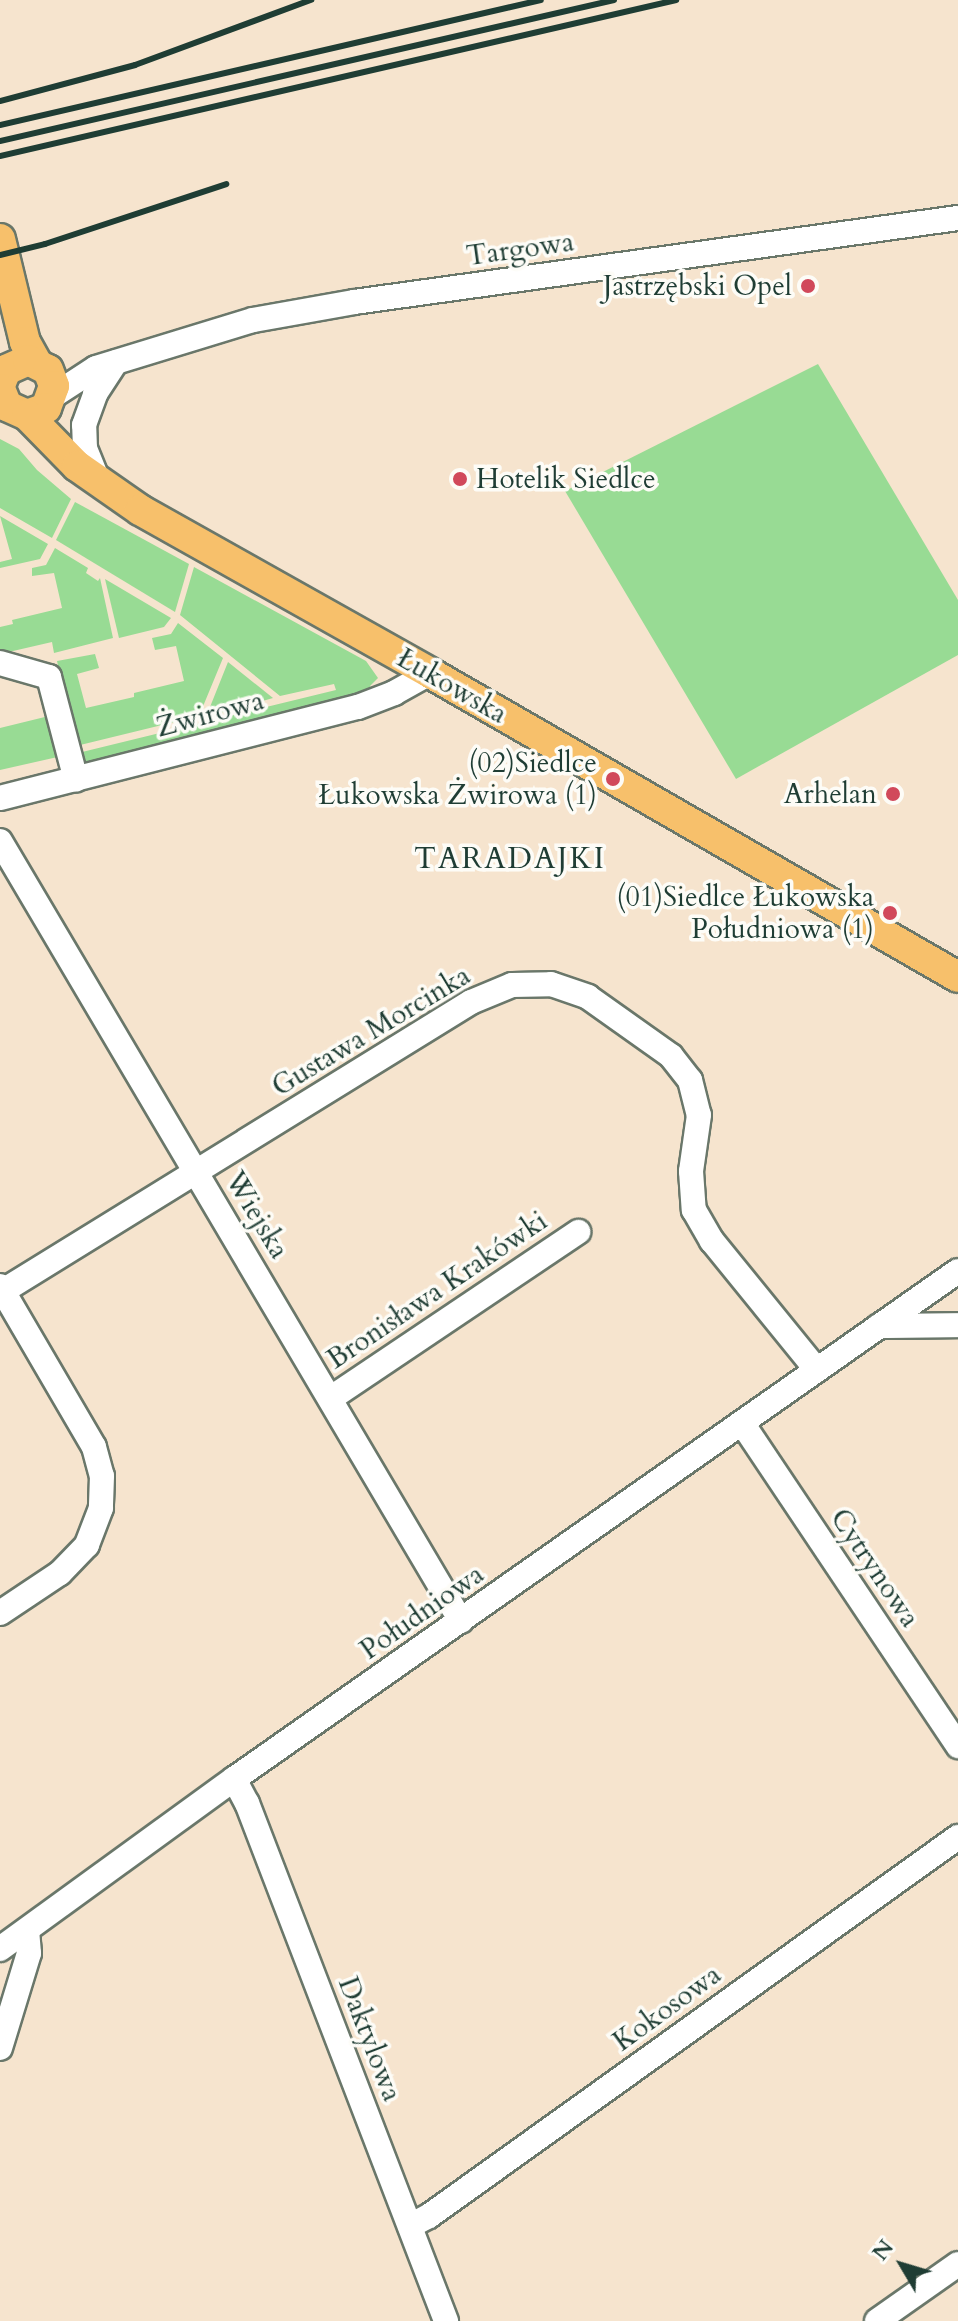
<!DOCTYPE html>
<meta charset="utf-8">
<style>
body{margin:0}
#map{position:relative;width:958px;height:2321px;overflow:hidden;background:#f6e4ce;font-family:Cardo,serif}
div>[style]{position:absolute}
.green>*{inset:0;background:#98db94}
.roads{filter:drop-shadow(2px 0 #6a776a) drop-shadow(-2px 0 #6a776a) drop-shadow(0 2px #6a776a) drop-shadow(0 -2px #6a776a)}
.minor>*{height:24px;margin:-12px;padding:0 12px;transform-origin:12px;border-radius:12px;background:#fff}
.major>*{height:30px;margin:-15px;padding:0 15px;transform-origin:15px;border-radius:15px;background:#f7c06b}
.rail>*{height:6px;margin:-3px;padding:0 3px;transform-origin:3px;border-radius:3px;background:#1f3d34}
.dots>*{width:22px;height:22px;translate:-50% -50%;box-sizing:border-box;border:4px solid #fdfcf7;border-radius:50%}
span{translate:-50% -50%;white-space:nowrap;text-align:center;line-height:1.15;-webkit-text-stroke:7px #fdfcf7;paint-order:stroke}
.street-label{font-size:28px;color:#1f3d34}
.poi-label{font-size:28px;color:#1f3d34}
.right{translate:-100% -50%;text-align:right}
.left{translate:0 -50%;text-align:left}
.neighbourhood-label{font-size:30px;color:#1f3d34;letter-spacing:2px}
.north{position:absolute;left:862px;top:2225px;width:80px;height:80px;-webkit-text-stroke:6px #fdfcf7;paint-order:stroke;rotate:308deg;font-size:22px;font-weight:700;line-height:32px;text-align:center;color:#1f3d34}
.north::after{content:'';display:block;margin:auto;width:28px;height:36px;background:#1f3d34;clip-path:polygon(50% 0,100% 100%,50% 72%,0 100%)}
</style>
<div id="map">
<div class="green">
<div style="clip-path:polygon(818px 364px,958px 600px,958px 655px,736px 779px,565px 491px)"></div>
<div style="clip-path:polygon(0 439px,19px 449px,37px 470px,71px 499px,52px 538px,0 508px)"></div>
<div style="clip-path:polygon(75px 502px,189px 564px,175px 612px,56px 540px)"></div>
<div style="clip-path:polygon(0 516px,48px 544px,40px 559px,0 568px,0 562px,12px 559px)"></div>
<div style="clip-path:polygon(55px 548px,88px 568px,86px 573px,98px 581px,100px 578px,113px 638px,54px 653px,52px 642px,0 654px,0 627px,13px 624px,12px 620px,62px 608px,54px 573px,32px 576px,32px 568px,46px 565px)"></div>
<div style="clip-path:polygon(194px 567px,366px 661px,378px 678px,370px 686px,372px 691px,84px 764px,78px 753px,336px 690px,334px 684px,280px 696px,180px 615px)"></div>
<div style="clip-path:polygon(105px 579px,171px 618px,164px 627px,119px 638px)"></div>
<div style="clip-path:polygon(178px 623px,223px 658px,199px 716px,76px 746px,57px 661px,95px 654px,99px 668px,77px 674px,86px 708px,134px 697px,134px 693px,184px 681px,176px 646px,155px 650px,152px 638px,171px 634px)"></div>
<div style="clip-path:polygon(228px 662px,273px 698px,206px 717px)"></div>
<div style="clip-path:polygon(53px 715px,62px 756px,0 770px,0 728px)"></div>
</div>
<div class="roads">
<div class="minor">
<div style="left:53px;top:396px;width:51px;rotate:-33.1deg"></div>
<div style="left:96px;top:368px;width:164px;rotate:-17deg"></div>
<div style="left:253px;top:320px;width:103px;rotate:-10.1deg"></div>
<div style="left:354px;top:302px;width:610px;rotate:-7.92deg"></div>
<div style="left:99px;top:483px;width:37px;rotate:-112deg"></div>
<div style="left:85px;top:449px;width:24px;rotate:-92deg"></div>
<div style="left:84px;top:425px;width:33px;rotate:-70deg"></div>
<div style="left:95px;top:394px;width:38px;rotate:-57deg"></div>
<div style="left:0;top:663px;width:51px;rotate:15.9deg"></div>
<div style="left:49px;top:677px;width:106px;rotate:75.3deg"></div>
<div style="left:0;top:798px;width:369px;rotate:-14.3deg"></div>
<div style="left:358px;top:707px;width:39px;rotate:-21deg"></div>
<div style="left:394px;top:693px;width:41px;rotate:-29.1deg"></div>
<div style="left:0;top:841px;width:906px;rotate:59.42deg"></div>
<div style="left:0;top:1286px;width:186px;rotate:59.7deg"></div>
<div style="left:94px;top:1447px;width:30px;rotate:75deg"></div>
<div style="left:102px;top:1476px;width:32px;rotate:92deg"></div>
<div style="left:101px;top:1508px;width:40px;rotate:111deg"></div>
<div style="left:87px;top:1545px;width:39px;rotate:134deg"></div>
<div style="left:60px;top:1573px;width:72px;rotate:146.3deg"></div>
<div style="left:3px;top:1291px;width:550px;rotate:-31.7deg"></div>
<div style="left:471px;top:1002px;width:44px;rotate:-22.5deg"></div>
<div style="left:512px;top:985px;width:39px;rotate:-1deg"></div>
<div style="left:551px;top:984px;width:39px;rotate:19deg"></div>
<div style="left:588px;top:997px;width:102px;rotate:35.4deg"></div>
<div style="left:671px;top:1056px;width:31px;rotate:52deg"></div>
<div style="left:690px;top:1080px;width:36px;rotate:76deg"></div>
<div style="left:699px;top:1115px;width:57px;rotate:98.1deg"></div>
<div style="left:691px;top:1171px;width:39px;rotate:86deg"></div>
<div style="left:694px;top:1210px;width:36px;rotate:60deg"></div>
<div style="left:712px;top:1241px;width:166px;rotate:50.9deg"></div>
<div style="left:879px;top:1326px;width:79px;rotate:-0.7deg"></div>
<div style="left:331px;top:1398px;width:298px;rotate:-33.9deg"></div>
<div style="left:742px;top:1423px;width:389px;rotate:56.2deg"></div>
<div style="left:234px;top:1779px;width:27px;rotate:62deg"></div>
<div style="left:247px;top:1803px;width:555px;rotate:68.98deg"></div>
<div style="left:0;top:1949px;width:289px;rotate:-36deg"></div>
<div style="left:234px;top:1779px;width:884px;rotate:-35.06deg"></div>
<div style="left:0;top:2048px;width:99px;rotate:-73deg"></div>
<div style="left:29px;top:1953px;width:23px;rotate:-95deg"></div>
<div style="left:410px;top:2226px;width:21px;rotate:-28deg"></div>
<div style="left:429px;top:2216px;width:651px;rotate:-35.62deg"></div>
<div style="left:877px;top:2321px;width:99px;rotate:-35.1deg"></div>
</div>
<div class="major">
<div style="left:0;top:239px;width:106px;rotate:76.4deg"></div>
<div style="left:25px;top:342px;width:23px;rotate:61deg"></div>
<div style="left:0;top:385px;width:16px;rotate:-68deg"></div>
<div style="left:6px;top:370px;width:24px;rotate:-24deg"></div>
<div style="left:28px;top:360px;width:22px;rotate:27deg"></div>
<div style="left:48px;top:370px;width:17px;rotate:69deg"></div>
<div style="left:54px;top:386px;width:23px;rotate:110deg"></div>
<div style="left:46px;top:408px;width:20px;rotate:160deg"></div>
<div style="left:27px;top:415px;width:22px;rotate:-156deg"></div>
<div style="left:7px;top:406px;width:18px;rotate:-112deg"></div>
<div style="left:27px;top:415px;width:71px;rotate:45.6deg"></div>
<div style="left:77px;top:466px;width:77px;rotate:34.9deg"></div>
<div style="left:140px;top:510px;width:333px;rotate:29.3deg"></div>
<div style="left:430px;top:673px;width:609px;rotate:29.93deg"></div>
</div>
</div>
<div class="rail">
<div style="left:0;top:101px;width:140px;rotate:-14.9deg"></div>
<div style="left:135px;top:65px;width:188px;rotate:-20.3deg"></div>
<div style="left:0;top:125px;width:555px;rotate:-13.01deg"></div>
<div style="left:0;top:141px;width:630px;rotate:-12.93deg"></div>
<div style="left:0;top:156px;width:694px;rotate:-12.99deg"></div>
<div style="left:0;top:255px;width:46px;rotate:-13.7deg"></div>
<div style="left:45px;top:244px;width:191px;rotate:-18.3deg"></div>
</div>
<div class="dots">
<div style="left:808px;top:286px;background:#d1495b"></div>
<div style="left:460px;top:479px;background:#d1495b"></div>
<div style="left:613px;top:779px;background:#d1495b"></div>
<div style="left:893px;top:794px;background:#d1495b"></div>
<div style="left:890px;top:913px;background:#d1495b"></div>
</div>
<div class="street-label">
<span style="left:520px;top:249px;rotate:-8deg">Targowa</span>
<span style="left:452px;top:686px;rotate:30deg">Łukowska</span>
<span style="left:210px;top:714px;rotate:-15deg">Żwirowa</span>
<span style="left:371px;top:1031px;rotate:-31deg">Gustawa Morcinka</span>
<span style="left:257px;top:1215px;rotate:59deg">Wiejska</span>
<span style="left:437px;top:1290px;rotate:-34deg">Bronisława Krakówki</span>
<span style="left:875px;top:1568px;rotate:56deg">Cytrynowa</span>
<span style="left:422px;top:1612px;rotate:-35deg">Południowa</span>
<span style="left:667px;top:2008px;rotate:-36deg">Kokosowa</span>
<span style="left:370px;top:2039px;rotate:69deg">Daktylowa</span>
</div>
<div class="poi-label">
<span class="right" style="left:792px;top:286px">Jastrzębski Opel</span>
<span class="left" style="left:476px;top:479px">Hotelik Siedlce</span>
<span class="right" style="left:597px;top:779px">(02)Siedlce<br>Łukowska Żwirowa (1)</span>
<span class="right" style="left:877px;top:794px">Arhelan</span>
<span class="right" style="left:874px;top:913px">(01)Siedlce Łukowska<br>Południowa (1)</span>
</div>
<div class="neighbourhood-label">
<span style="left:510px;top:859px">TARADAJKI</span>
</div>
<div class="north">N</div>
</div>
